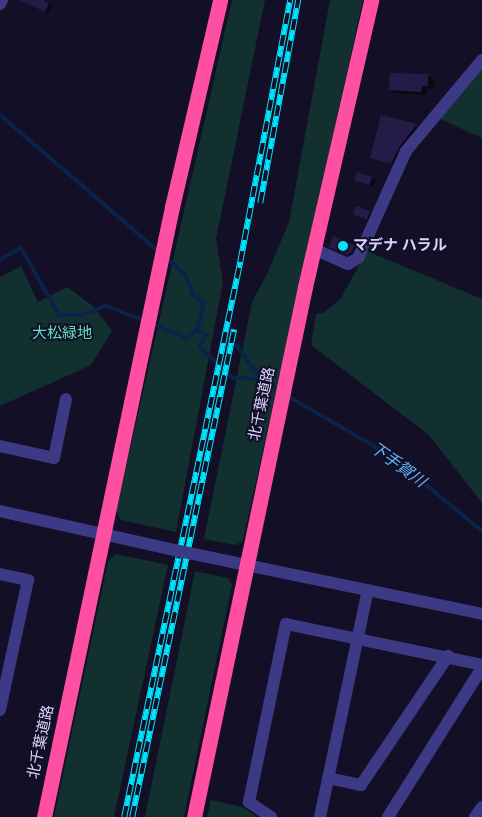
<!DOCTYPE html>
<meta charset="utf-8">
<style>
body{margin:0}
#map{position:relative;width:482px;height:817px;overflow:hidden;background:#130f26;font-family:Karla,"Noto Sans JP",sans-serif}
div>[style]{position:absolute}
.green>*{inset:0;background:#12302f}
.shadow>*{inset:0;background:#0007}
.stream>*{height:4px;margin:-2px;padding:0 2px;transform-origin:2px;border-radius:2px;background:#0c2248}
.building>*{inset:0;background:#241b47;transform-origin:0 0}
.minor>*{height:12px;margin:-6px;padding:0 6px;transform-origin:6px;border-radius:6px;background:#3d3a85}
.highway>*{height:15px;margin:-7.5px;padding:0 7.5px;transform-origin:7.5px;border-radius:7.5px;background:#ff4fa3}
.rail>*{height:5.5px;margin-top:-2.75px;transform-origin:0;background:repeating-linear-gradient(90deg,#130f26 0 11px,#00e5ff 0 22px);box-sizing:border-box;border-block:1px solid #00e5ff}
.minor-bridge>*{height:12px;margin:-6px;padding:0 6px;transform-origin:6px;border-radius:6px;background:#3d3a85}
.dots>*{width:14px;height:14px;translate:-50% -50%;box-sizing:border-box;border:2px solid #130f26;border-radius:50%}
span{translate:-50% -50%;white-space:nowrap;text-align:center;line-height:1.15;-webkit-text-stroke:4px #130f26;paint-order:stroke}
.poi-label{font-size:15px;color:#d9d4ff;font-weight:700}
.left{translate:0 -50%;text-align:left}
.park-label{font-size:15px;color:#5fe0c0}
.street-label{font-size:15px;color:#d9d4ff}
.water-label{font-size:16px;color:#62b6ff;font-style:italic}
</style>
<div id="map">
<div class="green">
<div style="clip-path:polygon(232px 0,265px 0,216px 239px,223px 282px,176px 532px,121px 520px,116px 511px)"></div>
<div style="clip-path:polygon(330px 0,363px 0,243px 540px,236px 545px,204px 539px,252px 302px,267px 274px,289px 222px)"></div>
<div style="clip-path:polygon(482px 64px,482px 138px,438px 118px)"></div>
<div style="clip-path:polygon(367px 251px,482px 299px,482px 503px,429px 435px,311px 345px,316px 314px,325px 312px,341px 298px)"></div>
<div style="clip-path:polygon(21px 266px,38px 302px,67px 287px,93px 306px,112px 331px,91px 365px,0 406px,0 277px)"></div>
<div style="clip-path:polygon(116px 554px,168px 565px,114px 817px,54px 817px,108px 561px)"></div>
<div style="clip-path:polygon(195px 571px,228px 578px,232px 585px,184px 817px,145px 817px)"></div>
<div style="clip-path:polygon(211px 800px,242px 807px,257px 817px,207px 817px)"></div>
</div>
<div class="shadow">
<div style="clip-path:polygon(22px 0,47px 0,46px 2px,52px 6px,48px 13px)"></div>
<div style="clip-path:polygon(428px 76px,434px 79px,434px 89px,427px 88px,427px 95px,397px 93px,391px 90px)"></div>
<div style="clip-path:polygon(382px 117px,422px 129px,398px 166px,372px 157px)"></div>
<div style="clip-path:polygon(358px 173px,376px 180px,373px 187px,359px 182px)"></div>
<div style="clip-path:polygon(357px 207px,373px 214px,370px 221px,358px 216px)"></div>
<div style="clip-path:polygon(355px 246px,358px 248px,352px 256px,334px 248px)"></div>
</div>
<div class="stream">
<div style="left:0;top:115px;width:210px;rotate:40.7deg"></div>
<div style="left:0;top:260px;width:24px;rotate:-30deg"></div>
<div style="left:21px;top:248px;width:77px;rotate:60.4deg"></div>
<div style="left:59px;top:315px;width:23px"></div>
<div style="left:82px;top:315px;width:26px;rotate:-21deg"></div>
<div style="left:106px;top:306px;width:42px;rotate:21deg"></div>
<div style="left:152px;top:324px;width:38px;rotate:22deg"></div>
<div style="left:187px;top:338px;width:13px;rotate:-42deg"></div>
<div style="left:197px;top:329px;width:18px;rotate:-74deg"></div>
<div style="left:202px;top:312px;width:10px;rotate:-84deg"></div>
<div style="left:203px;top:302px;width:12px;rotate:-145deg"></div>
<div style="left:193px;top:295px;width:20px;rotate:-110deg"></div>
<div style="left:186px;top:276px;width:29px;rotate:-136deg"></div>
<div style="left:197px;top:329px;width:11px;rotate:34deg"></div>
<div style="left:206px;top:335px;width:14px;rotate:120deg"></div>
<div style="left:199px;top:347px;width:46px;rotate:42.4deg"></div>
<div style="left:233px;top:378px;width:28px;rotate:2deg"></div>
<div style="left:236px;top:345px;width:42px;rotate:53.7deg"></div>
<div style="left:261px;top:379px;width:22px;rotate:32deg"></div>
<div style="left:286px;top:395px;width:121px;rotate:30.2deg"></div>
<div style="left:391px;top:456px;width:118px;rotate:39.5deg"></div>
</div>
<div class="building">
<div style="clip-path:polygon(19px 0,43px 0,49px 3px,45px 12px)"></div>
<div style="clip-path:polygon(390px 73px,428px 74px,428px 86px,422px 86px,421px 92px,389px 90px)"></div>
<div style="clip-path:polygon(381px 115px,417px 124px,400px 146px,391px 164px,370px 158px)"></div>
<div style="left:357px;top:172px;width:16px;height:9px;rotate:18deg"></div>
<div style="left:356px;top:206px;width:15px;height:9px;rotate:20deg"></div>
<div style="clip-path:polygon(333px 236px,355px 245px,352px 252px,347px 255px,329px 247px)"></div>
</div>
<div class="minor">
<div style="left:0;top:4px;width:4px;rotate:-63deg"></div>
<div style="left:314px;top:249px;width:37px;rotate:24deg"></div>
<div style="left:348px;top:264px;width:12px;rotate:-31deg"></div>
<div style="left:358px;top:258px;width:117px;rotate:-65.8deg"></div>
<div style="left:406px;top:151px;width:119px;rotate:-50.1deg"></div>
<div style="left:0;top:446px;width:55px;rotate:12.5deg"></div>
<div style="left:54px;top:458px;width:60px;rotate:-78.5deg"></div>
<div style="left:0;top:511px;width:178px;rotate:12.6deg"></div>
<div style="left:227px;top:561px;width:260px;rotate:11.7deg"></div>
<div style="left:0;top:574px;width:29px;rotate:12deg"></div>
<div style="left:28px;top:580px;width:133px;rotate:102.2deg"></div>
<div style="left:328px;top:778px;width:34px;rotate:12deg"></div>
<div style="left:361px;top:785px;width:156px;rotate:-56deg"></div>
<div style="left:271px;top:817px;width:27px;rotate:-146deg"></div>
<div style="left:249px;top:802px;width:182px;rotate:-78.3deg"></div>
<div style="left:286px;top:624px;width:200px;rotate:11.8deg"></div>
<div style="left:320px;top:817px;width:232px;rotate:-78.1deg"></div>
<div style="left:388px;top:817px;width:176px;rotate:-57.8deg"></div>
<div style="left:475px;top:817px;width:12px;rotate:-55deg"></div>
</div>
<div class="highway">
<div style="left:44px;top:817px;width:623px;rotate:-78.15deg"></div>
<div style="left:172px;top:207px;width:212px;rotate:-76.9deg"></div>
<div style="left:194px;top:817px;width:541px;rotate:-78.17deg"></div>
<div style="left:305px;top:287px;width:294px;rotate:-77deg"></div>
</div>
<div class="rail">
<div style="left:260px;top:203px;width:207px;rotate:-79.4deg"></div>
<div style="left:124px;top:817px;width:567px;rotate:-78.19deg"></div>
<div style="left:240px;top:262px;width:267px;rotate:-79.2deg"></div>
<div style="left:132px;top:817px;width:498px;rotate:-78.2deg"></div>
</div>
<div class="minor-bridge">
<div style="left:174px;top:550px;width:54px;rotate:11.7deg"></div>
</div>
<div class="dots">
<div style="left:343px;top:246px;background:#00e5ff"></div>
</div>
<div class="poi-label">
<span class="left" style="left:353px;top:246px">マデナ ハラル</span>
</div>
<div class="park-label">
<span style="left:62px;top:334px">大松緑地</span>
</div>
<div class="street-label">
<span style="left:262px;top:404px;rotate:-78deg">北千葉道路</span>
<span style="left:41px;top:742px;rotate:-78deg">北千葉道路</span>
</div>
<div class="water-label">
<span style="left:398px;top:465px;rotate:36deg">下手賀川</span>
</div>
</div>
